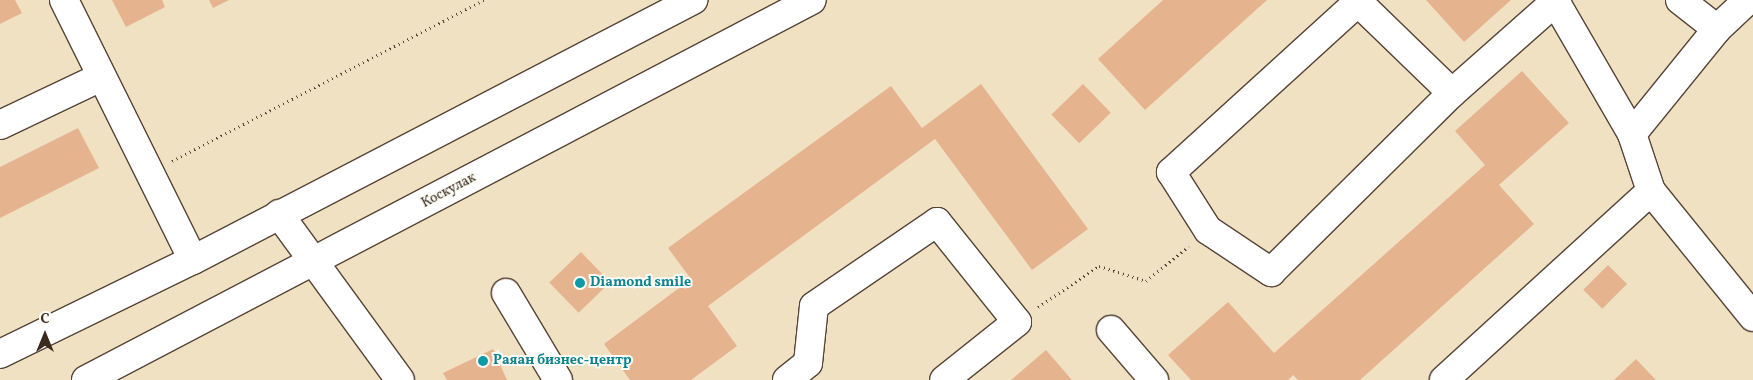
<!DOCTYPE html>
<meta charset="utf-8">
<style>
body{margin:0}
#map{position:relative;width:1753px;height:380px;overflow:hidden;background:#f1e1c3;font-family:Vollkorn,serif}
div>[style]{position:absolute}
.building>*{inset:0;background:#e6b38f;transform-origin:0 0}
.path>*{height:3px;margin-top:-1.5px;transform-origin:0;background:repeating-linear-gradient(90deg,#564537 0 1px,transparent 0 5px)}
.roads{filter:drop-shadow(1px 0 #564537) drop-shadow(-1px 0 #564537) drop-shadow(0 1px #564537) drop-shadow(0 -1px #564537)}
.minor>*{height:28px;margin:-14px;padding:0 14px;transform-origin:14px;border-radius:14px;background:#fff}
.dots>*{width:14px;height:14px;translate:-50% -50%;box-sizing:border-box;border:2px solid #fdfcf7;border-radius:50%}
span{translate:-50% -50%;white-space:nowrap;text-align:center;line-height:1.15;-webkit-text-stroke:4px #fdfcf7;paint-order:stroke}
.street-label{font-size:14px;color:#3b2a1e}
.culture-label{font-size:14px;color:#0d838f;font-weight:700}
.left{translate:0 -50%;text-align:left}
.north{position:absolute;left:20px;top:310px;width:50px;height:50px;-webkit-text-stroke:4px #fdfcf7;paint-order:stroke;rotate:0deg;font-size:14px;font-weight:700;line-height:20px;text-align:center;color:#3b2a1e}
.north::after{content:'';display:block;margin:auto;width:18px;height:22px;background:#3b2a1e;clip-path:polygon(50% 0,100% 100%,50% 72%,0 100%)}
</style>
<div id="map">
<div class="building">
<div style="clip-path:polygon(0 0,15px 0,22px 13px,0 24px)"></div>
<div style="clip-path:polygon(112px 0,162px 0,165px 7px,126px 27px)"></div>
<div style="clip-path:polygon(209px 0,229px 0,213px 8px)"></div>
<div style="clip-path:polygon(1163px 0,1267px 0,1145px 110px,1098px 59px)"></div>
<div style="clip-path:polygon(1426px 0,1511px 0,1464px 42px)"></div>
<div style="clip-path:polygon(1522px 71px,1569px 123px,1499px 185px,1534px 224px,1360px 380px,1298px 380px,1293px 375px,1288px 380px,1191px 380px,1168px 355px,1228px 302px,1274px 353px,1485px 165px,1455px 131px)"></div>
<div style="clip-path:polygon(981px 84px,1088px 229px,1032px 270px,935px 139px,708px 306px,737px 346px,691px 380px,630px 380px,604px 344px,691px 279px,668px 248px,891px 86px,922px 128px)"></div>
<div style="left:1083px;top:84px;width:40px;height:44px;rotate:46deg"></div>
<div style="clip-path:polygon(78px 128px,99px 168px,0 218px,0 167px)"></div>
<div style="left:581px;top:252px;width:42px;height:44px;rotate:46deg"></div>
<div style="left:1608px;top:265px;width:27px;height:35px;rotate:45deg"></div>
<div style="clip-path:polygon(493px 349px,507px 380px,447px 380px,443px 373px)"></div>
<div style="clip-path:polygon(1046px 350px,1072px 380px,1011px 380px)"></div>
<div style="clip-path:polygon(1636px 359px,1656px 380px,1614px 380px)"></div>
</div>
<div class="path">
<div style="left:172px;top:161px;width:351px;rotate:-27.3deg"></div>
<div style="left:1038px;top:307px;width:73px;rotate:-33.9deg"></div>
<div style="left:1099px;top:266px;width:49px;rotate:17.7deg"></div>
<div style="left:1146px;top:281px;width:55px;rotate:-39.1deg"></div>
</div>
<div class="roads">
<div class="minor">
<div style="left:64px;top:0;width:290px;rotate:63.6deg"></div>
<div style="left:1680px;top:0;width:47px;rotate:38.1deg"></div>
<div style="left:1555px;top:1px;width:154px;rotate:59.9deg"></div>
<div style="left:1632px;top:134px;width:60px;rotate:71.6deg"></div>
<div style="left:1651px;top:191px;width:162px;rotate:51deg"></div>
<div style="left:1452px;top:93px;width:131px;rotate:-135.9deg"></div>
<div style="left:1358px;top:2px;width:253px;rotate:137.7deg"></div>
<div style="left:1171px;top:172px;width:69px;rotate:57.5deg"></div>
<div style="left:1208px;top:230px;width:76px;rotate:33.7deg"></div>
<div style="left:1271px;top:272px;width:255px;rotate:-44.7deg"></div>
<div style="left:1452px;top:93px;width:140px;rotate:-41.5deg"></div>
<div style="left:0;top:125px;width:112px;rotate:-25.4deg"></div>
<div style="left:1632px;top:134px;width:135px;rotate:-51deg"></div>
<div style="left:1717px;top:29px;width:42px;rotate:-43.1deg"></div>
<div style="left:279px;top:214px;width:205px;rotate:53.9deg"></div>
<div style="left:506px;top:293px;width:101px;rotate:59.1deg"></div>
<div style="left:1111px;top:330px;width:66px;rotate:49.3deg"></div>
<div style="left:0;top:354px;width:215px;rotate:-26deg"></div>
<div style="left:193px;top:260px;width:564px;rotate:-27.47deg"></div>
<div style="left:86px;top:380px;width:819px;rotate:-27.63deg"></div>
<div style="left:787px;top:380px;width:27px;rotate:-39deg"></div>
<div style="left:808px;top:363px;width:57px;rotate:-84deg"></div>
<div style="left:814px;top:306px;width:149px;rotate:-34.3deg"></div>
<div style="left:937px;top:222px;width:128px;rotate:51.3deg"></div>
<div style="left:1017px;top:322px;width:93px;rotate:141.5deg"></div>
<div style="left:1444px;top:380px;width:280px;rotate:-42.4deg"></div>
</div>
</div>
<div class="dots">
<div style="left:580px;top:283px;background:#0f9aa8"></div>
<div style="left:483px;top:361px;background:#0f9aa8"></div>
</div>
<div class="street-label">
<span style="left:449px;top:191px;rotate:-28deg">Коскулак</span>
</div>
<div class="culture-label">
<span class="left" style="left:590px;top:283px">Diamond smile</span>
<span class="left" style="left:493px;top:361px">Раяан бизнес-центр</span>
</div>
<div class="north">С</div>
</div>
